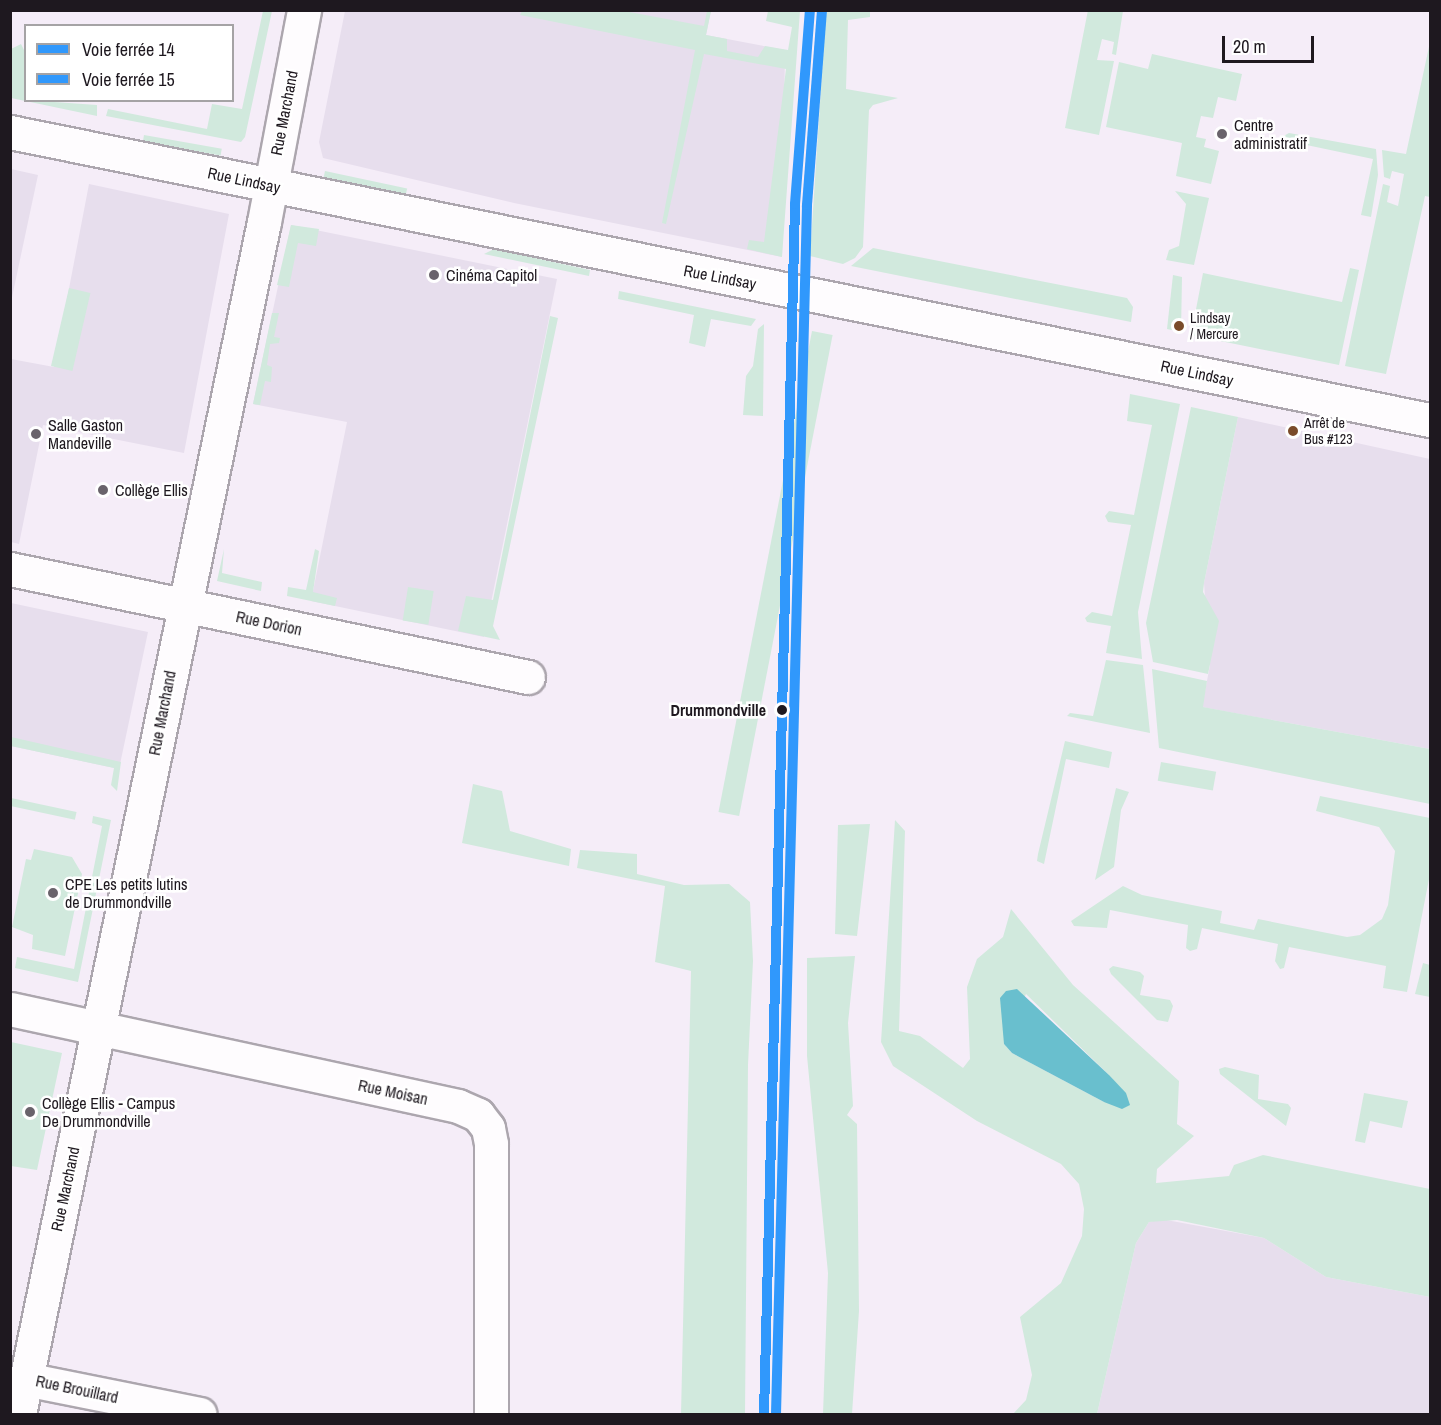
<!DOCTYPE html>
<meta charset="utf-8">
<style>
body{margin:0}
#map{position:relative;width:1441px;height:1425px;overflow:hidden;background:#f5edf8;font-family:"Archivo Narrow",sans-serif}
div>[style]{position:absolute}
.commercial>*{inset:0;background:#e7deed}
.green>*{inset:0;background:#d1e9dd;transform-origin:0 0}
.water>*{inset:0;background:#69bfce}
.roads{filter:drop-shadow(2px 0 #aca6ae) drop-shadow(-2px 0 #aca6ae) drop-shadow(0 2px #aca6ae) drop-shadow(0 -2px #aca6ae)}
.street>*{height:33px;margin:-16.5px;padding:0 16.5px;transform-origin:16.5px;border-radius:16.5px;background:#fefcfe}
.secondary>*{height:33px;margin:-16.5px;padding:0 16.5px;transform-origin:16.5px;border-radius:16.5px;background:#fefcfe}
.rail-1>*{height:10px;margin:-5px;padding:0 5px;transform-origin:5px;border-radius:5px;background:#3098fc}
.rail-2>*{height:10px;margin:-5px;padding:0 5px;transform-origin:5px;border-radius:5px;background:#3098fc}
.dots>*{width:16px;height:16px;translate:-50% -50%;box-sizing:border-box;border:3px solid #fff;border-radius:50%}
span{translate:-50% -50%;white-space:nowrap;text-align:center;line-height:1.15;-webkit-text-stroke:5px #fff;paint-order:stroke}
.bus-label{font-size:14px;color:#1e181f}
.left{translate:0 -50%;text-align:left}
.street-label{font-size:16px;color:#1e181f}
.poi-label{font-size:16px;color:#1e181f}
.stop-label{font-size:16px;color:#1e181f;font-weight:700}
.right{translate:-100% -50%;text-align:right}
.frame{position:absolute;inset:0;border:12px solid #1e181f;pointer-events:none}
.legend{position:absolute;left:24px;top:24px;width:210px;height:78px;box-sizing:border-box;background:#fff;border:2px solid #a5a3a5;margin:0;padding:8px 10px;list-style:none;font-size:18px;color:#1e181f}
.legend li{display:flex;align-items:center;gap:12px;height:30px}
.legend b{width:30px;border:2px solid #a5a3a5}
.scale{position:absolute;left:1222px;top:36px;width:92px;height:27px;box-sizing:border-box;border:3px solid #1e181f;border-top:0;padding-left:8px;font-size:18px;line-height:21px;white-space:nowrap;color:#1e181f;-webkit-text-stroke:4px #fff;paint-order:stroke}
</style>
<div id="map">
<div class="commercial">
<div style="clip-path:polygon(345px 11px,711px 11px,706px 35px,785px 50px,782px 257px,514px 203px,323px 158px,319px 142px)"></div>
<div style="clip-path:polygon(11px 169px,38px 175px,11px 302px,10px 169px)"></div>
<div style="clip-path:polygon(89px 184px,229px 214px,184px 453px,43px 425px,19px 544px,11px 542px,11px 359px,54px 367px)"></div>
<div style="clip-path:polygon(291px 225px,557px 279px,484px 637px,311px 601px,347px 422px,253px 404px)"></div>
<div style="clip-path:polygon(1238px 417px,1430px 459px,1430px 749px,1202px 707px,1210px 665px,1204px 583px)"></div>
<div style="clip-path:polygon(11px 603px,148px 632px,119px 769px,11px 746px)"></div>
<div style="clip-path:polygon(1161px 1219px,1264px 1238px,1326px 1277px,1430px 1297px,1430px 1414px,1097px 1414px,1136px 1243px,1149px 1222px)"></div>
</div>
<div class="green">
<div style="clip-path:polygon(1088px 10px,1123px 11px,1116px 55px,1112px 54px,1114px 42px,1102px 39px,1097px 60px,1114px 61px,1099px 135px,1065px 128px)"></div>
<div style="clip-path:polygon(263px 11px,272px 11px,245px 137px,241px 142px,106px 116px,108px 109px,207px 129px,212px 104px,242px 109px)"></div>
<div style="clip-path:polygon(522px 11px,624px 11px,704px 26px,707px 11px,711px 11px,706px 35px,727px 39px,727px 51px,758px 57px,765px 46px,788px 50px,792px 27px,766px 21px,768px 11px,800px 11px,782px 257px,747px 249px,749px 240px,764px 242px,786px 69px,704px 54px,666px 224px,662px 223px,695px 50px,520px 15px)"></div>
<div style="clip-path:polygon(826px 11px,870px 11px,870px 17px,848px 20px,846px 89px,898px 98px,873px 105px,869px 110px,863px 247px,855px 258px,843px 264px,810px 256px)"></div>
<div style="clip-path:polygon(1430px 42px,1430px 197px,1425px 196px,1386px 374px,1345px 366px,1383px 184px,1390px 186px,1387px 202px,1398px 206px,1404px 174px,1392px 171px,1390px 179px,1384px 177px,1382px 150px,1406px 154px)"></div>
<div style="clip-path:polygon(21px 44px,25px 52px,26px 100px,97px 105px,97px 116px,11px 98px,11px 49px)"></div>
<div style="clip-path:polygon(1152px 54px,1242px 74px,1236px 101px,1218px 97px,1213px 118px,1201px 116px,1196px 137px,1206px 139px,1204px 147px,1219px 151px,1211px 184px,1176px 176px,1182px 143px,1106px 127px,1119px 62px,1148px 69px)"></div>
<div style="clip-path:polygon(1289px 133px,1376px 149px,1378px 175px,1371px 217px,1361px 215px,1373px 159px,1278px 139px)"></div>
<div style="left:144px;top:135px;width:79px;height:7px;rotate:10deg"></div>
<div style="left:325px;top:171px;width:84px;height:7px;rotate:12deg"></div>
<div style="clip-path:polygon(1175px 191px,1209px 198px,1194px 265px,1166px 260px,1169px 250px,1179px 246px,1186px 204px)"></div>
<div style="clip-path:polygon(291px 225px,319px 229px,316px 246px,298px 243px,289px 287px,277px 285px)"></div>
<div style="clip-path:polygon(873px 248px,1127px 298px,1133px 307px,1131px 322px,851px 266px)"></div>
<div style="clip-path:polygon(494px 249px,590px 270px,589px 276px,484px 254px)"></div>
<div style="clip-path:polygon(1350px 268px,1359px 270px,1339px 365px,1191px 335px,1203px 273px,1342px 302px)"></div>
<div style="clip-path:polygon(1173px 275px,1182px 277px,1181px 332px,1167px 329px)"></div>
<div style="left:69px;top:288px;width:22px;height:80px;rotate:13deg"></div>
<div style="clip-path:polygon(619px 291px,756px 319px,751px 326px,711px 319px,705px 347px,689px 343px,694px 315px,618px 299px)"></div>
<div style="clip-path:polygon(272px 313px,279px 313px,274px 337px,280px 338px,279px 343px,270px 344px,267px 365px,272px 367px,271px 382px,265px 381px,260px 405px,253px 404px)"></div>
<div style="clip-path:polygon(550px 316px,558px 318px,493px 626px,500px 640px,458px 631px,466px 596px,493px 600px)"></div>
<div style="clip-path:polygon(764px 324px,763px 416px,743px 415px,746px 376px,753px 366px,758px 329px)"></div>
<div style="left:812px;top:331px;width:21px;height:490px;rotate:11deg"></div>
<div style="clip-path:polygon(1130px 394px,1180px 404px,1138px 612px,1142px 659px,1106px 653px,1111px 626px,1087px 622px,1085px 618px,1092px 612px,1112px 616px,1131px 525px,1108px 522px,1105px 516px,1109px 511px,1134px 515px,1152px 425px,1127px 421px)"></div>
<div style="clip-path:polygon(1191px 407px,1238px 417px,1204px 583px,1203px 592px,1219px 621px,1208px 674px,1153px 662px,1146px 623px)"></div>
<div style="clip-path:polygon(224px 549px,222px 573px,262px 582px,261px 591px,217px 581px)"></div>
<div style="clip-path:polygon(315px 549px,319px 551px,313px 592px,337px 598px,335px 606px,287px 596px,288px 587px,306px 590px)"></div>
<div style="left:408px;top:587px;width:26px;height:34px;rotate:9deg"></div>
<div style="clip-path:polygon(1106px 660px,1143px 665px,1150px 733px,1067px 716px,1070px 713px,1093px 716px)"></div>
<div style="clip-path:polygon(1152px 669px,1207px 681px,1203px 707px,1430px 749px,1430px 804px,1159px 748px)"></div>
<div style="clip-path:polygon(11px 737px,121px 762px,117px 791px,111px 785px,114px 768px,11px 746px)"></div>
<div style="clip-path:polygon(1065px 741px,1112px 752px,1109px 768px,1066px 759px,1044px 864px,1037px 861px,1038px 854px)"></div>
<div style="left:1161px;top:762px;width:56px;height:19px;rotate:10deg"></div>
<div style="clip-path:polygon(473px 784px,502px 791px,510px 831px,571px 849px,569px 866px,462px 843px)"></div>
<div style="clip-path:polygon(1116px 788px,1129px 792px,1121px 810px,1114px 867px,1095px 880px)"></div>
<div style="clip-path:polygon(1320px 796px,1430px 818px,1430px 874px,1407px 992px,1383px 988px,1386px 966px,1289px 947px,1284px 968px,1280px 969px,1275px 961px,1278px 944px,1202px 928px,1197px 949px,1190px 951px,1186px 948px,1188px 925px,1110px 910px,1107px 928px,1074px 926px,1071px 921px,1123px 886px,1142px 895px,1222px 911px,1220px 923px,1254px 930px,1258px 919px,1347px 937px,1360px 935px,1382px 919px,1388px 905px,1395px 851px,1379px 827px,1316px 811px)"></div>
<div style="left:11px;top:798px;width:67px;height:8px;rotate:12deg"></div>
<div style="clip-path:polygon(93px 816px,111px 820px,78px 982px,15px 968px,17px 957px,74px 969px,102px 826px,92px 823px)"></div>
<div style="clip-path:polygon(evenodd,895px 820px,905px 831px,899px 1031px,920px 1036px,963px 1068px,970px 1059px,967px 987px,977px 959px,1003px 937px,1011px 909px,1073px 985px,1179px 1081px,1177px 1124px,1194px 1136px,1157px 1169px,1156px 1183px,1229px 1176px,1234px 1165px,1263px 1155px,1430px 1189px,1430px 1297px,1326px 1277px,1264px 1238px,1177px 1220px,1149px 1222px,1136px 1243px,1097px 1414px,1013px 1414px,1026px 1400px,1032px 1375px,1020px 1317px,1061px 1283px,1082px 1236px,1084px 1209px,1079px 1184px,1061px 1164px,977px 1121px,893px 1066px,881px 1042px,895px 820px,1026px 994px,1109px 1075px,1104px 1102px,1012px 1053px,1004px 1044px,1026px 994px)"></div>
<div style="clip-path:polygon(870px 824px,857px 936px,835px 934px,838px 825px)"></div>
<div style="clip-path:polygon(34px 849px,72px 857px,82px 874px,65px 956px,32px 949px,33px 935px,12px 927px,26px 859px,31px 860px)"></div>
<div style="clip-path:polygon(580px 850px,637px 854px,637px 874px,684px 885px,729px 884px,750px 902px,753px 961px,748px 1065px,745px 1414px,681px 1414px,691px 971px,655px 962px,665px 886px,577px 868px)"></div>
<div style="clip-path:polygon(855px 956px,848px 1023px,853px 1106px,847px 1115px,857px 1124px,859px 1311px,852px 1414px,823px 1414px,828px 1273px,807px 1056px,807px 958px)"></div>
<div style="clip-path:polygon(1423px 963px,1430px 965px,1430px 997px,1415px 994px)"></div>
<div style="clip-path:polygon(1113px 966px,1140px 972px,1144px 976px,1140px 995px,1170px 1000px,1173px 1006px,1168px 1022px,1157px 1020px,1111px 974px,1109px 969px)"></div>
<div style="clip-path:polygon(11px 1042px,62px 1053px,37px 1170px,11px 1166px)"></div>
<div style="clip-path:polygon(1225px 1067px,1259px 1075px,1258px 1099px,1288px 1104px,1291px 1108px,1286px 1126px,1220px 1074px,1219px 1069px)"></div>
<div style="clip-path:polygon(1364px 1093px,1408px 1101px,1402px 1128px,1370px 1121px,1365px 1143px,1355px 1141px)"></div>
</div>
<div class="water">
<div style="clip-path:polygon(1017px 989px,1109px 1075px,1126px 1093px,1130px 1105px,1122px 1109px,1104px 1102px,1012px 1053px,1004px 1044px,1000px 998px,1006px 991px)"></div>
</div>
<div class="roads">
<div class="street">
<div style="left:10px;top:569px;width:529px;rotate:11.78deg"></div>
<div style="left:10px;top:1009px;width:458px;rotate:12.2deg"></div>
<div style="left:458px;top:1106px;width:22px;rotate:24deg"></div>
<div style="left:478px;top:1115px;width:16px;rotate:52deg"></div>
<div style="left:488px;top:1128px;width:16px;rotate:79deg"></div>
<div style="left:491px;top:1144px;width:270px;rotate:90deg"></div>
<div style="left:25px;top:1379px;width:178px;rotate:11.3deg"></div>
</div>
<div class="secondary">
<div style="left:10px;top:132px;width:1449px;rotate:11.47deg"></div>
<div style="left:19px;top:1414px;width:1217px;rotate:-78.39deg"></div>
<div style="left:264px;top:222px;width:216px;rotate:-79.3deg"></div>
</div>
</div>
<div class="rail-1">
<div style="left:764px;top:1414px;width:1210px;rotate:-88.53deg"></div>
<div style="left:795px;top:204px;width:195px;rotate:-85.6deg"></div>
</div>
<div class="rail-2">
<div style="left:776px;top:1414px;width:1209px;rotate:-88.53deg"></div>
<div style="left:807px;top:205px;width:195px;rotate:-85.6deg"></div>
</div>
<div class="dots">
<div style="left:1222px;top:134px;background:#69636b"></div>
<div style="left:434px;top:275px;background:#69636b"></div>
<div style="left:1179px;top:326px;background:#7a4b2a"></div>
<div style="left:1293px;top:431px;background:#7a4b2a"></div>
<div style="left:36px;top:434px;background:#69636b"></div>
<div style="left:103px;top:490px;background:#69636b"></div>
<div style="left:782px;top:710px;background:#1e181f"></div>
<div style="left:53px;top:893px;background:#69636b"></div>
<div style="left:30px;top:1112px;background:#69636b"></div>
</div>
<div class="bus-label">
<span class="left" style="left:1190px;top:326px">Lindsay<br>/ Mercure</span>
<span class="left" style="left:1304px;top:431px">Arrêt de<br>Bus #123</span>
</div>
<div class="street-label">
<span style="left:284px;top:113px;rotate:-79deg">Rue Marchand</span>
<span style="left:244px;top:180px;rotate:12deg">Rue Lindsay</span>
<span style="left:720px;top:277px;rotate:11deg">Rue Lindsay</span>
<span style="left:1197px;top:373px;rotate:12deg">Rue Lindsay</span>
<span style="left:269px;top:623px;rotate:12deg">Rue Dorion</span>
<span style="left:162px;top:713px;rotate:-79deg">Rue Marchand</span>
<span style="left:393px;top:1092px;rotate:12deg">Rue Moisan</span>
<span style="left:65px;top:1189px;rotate:-78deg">Rue Marchand</span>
<span style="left:77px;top:1389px;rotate:12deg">Rue Brouillard</span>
</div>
<div class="poi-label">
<span class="left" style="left:1234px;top:134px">Centre<br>administratif</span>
<span class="left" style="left:446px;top:275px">Cinéma Capitol</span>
<span class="left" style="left:48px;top:434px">Salle Gaston<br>Mandeville</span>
<span class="left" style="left:115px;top:490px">Collège Ellis</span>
<span class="left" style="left:65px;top:893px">CPE Les petits lutins<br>de Drummondville</span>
<span class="left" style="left:42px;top:1112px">Collège Ellis - Campus<br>De Drummondville</span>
</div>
<div class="stop-label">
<span class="right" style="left:766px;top:710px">Drummondville</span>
</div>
<div class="frame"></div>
<ul class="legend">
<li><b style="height:8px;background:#3098fc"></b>Voie ferrée 14</li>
<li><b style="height:8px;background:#3098fc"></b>Voie ferrée 15</li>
</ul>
<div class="scale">20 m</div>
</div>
